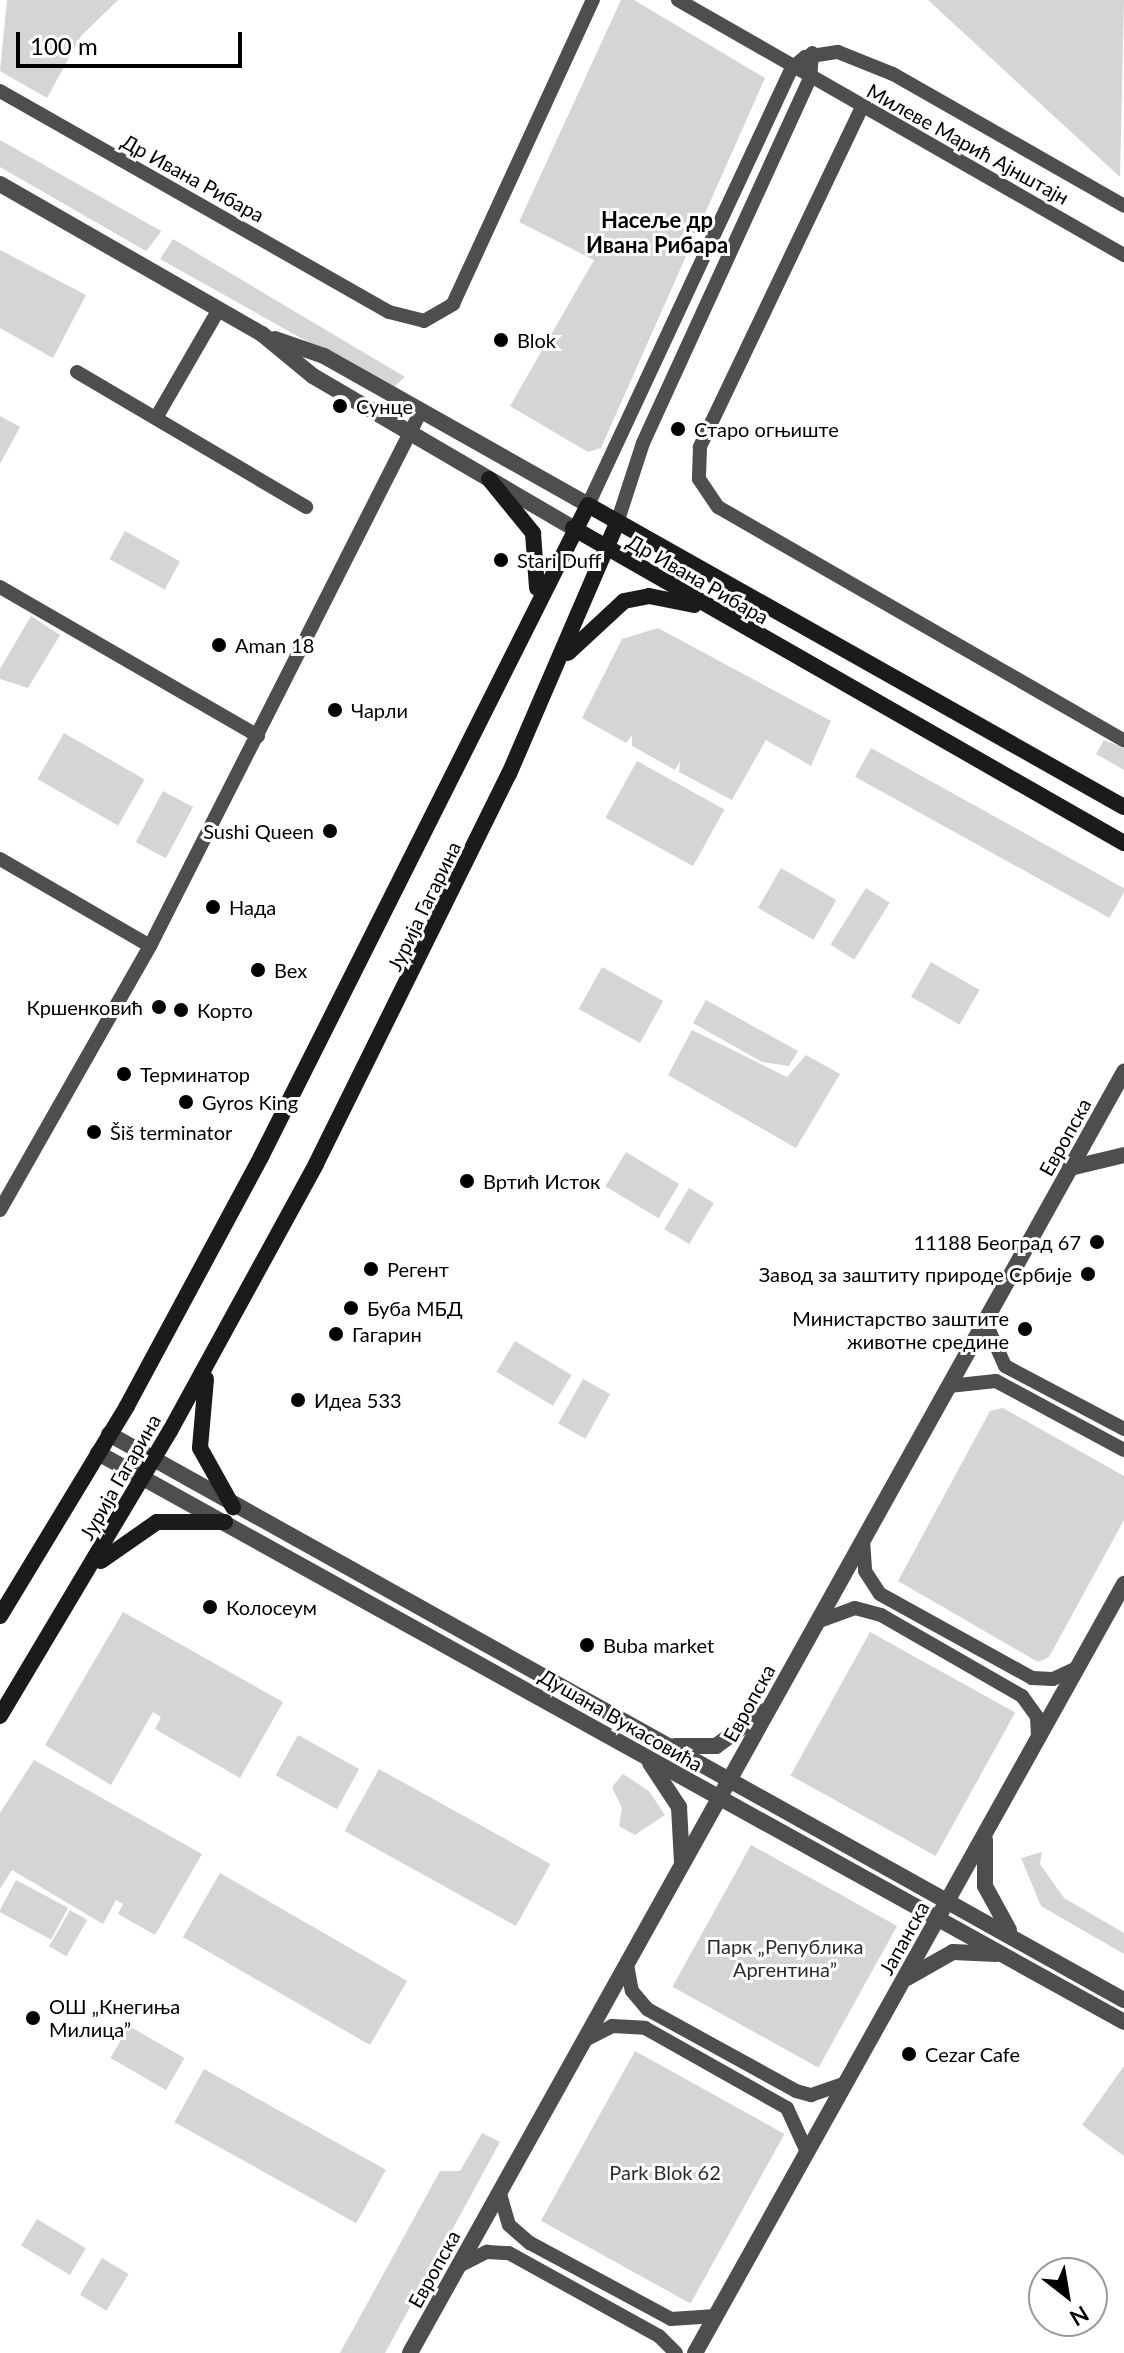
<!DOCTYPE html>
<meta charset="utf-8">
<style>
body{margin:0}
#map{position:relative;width:1124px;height:2353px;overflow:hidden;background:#fff;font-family:Lato,sans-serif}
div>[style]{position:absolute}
.green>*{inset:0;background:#d5d5d5;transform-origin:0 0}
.minor>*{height:14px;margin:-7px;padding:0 7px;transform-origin:7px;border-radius:7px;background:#4e4e4e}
.tertiary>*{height:16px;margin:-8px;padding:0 8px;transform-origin:8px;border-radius:8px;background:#4e4e4e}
.secondary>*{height:16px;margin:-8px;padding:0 8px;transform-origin:8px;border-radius:8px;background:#1b1b1b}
.dots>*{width:22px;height:22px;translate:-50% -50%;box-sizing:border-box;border:4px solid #fff;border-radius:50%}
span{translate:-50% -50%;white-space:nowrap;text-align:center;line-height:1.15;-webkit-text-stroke:6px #fff;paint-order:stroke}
.street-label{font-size:20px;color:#000}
.poi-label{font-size:20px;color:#000}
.left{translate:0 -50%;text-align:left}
.right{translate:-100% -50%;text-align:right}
.park-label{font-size:20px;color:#2c2c2c}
.neighbourhood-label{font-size:22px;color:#000;font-weight:700}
.north{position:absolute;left:1028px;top:2257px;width:80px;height:80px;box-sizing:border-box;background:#fff;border:2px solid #999;border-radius:50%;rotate:149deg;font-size:22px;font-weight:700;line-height:32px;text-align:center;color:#000}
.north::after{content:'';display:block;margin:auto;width:28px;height:36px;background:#000;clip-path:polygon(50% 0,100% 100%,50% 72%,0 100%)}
.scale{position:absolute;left:16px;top:32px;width:226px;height:36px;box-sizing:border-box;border:4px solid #000;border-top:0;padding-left:10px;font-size:24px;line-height:28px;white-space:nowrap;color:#000;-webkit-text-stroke:6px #fff;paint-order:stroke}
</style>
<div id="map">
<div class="green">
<div style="clip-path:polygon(7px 0,118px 0,81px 36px,47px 98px,0 71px)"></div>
<div style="clip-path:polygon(621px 0,634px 0,765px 78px,601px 448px,588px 452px,510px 406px,594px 260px,519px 222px)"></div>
<div style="clip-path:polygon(928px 0,1124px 0,1120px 177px)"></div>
<div style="clip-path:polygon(0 140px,161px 231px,161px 232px,146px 251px,0 167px)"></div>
<div style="clip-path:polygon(173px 239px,405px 377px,392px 389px,160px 259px)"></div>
<div style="clip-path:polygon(0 250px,86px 295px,53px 358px,0 328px)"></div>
<div style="clip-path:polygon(0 416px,20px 427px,0 464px)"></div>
<div style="left:125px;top:531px;width:63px;height:32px;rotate:29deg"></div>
<div style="clip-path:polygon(31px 616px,60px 635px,28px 688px,0 679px,0 669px)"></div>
<div style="clip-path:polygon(658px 628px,831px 721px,811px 766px,766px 740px,732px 800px,679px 772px,680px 761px,675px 770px,632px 746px,632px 735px,626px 743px,582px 718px,622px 639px)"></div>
<div style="left:64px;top:733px;width:93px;height:53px;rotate:30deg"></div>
<div style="clip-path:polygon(1104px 740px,1124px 748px,1124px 770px,1096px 754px)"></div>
<div style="left:871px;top:748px;width:291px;height:33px;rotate:29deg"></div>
<div style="left:637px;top:761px;width:100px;height:65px;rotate:29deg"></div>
<div style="left:163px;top:791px;width:34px;height:58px;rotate:28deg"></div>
<div style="left:781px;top:868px;width:64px;height:46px;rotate:30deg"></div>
<div style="left:866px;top:888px;width:28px;height:67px;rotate:32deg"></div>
<div style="left:931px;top:962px;width:56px;height:40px;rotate:30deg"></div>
<div style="left:602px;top:967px;width:70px;height:48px;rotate:29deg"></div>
<div style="clip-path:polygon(706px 1000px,798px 1051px,789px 1066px,762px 1062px,693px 1023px)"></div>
<div style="clip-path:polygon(692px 1030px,787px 1077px,806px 1055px,840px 1074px,796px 1148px,668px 1075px)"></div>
<div style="left:626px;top:1152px;width:62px;height:40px;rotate:31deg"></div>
<div style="left:689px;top:1188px;width:29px;height:48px;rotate:31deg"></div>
<div style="left:515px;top:1341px;width:66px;height:36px;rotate:31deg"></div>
<div style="left:583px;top:1379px;width:31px;height:51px;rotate:29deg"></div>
<div style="clip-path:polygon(1003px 1408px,1124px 1476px,1124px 1520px,1049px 1657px,1038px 1662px,898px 1581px,990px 1411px)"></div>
<div style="clip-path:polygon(123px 1612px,283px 1702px,240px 1778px,155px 1729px,161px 1717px,153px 1712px,111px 1785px,45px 1745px)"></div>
<div style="left:870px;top:1632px;width:166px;height:164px;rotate:29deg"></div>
<div style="left:298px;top:1735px;width:70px;height:46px;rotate:29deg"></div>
<div style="clip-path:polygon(34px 1760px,202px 1854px,155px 1935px,118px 1914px,123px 1904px,116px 1900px,103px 1924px,12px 1870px,0 1889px,0 1813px)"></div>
<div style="left:379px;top:1769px;width:196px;height:71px;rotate:29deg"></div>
<div style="clip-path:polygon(623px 1774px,649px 1791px,665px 1815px,635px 1835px,619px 1826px,622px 1808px,612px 1787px)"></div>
<div style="left:751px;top:1845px;width:167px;height:162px;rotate:29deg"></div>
<div style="clip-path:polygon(1042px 1852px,1040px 1864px,1064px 1898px,1124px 1933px,1124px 1954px,1041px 1906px,1021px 1858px)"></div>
<div style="left:220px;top:1873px;width:216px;height:74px;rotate:30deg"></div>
<div style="left:16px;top:1880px;width:59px;height:36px;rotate:28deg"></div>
<div style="left:70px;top:1910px;width:20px;height:42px;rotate:30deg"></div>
<div style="left:129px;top:2026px;width:64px;height:37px;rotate:30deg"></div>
<div style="left:635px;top:2051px;width:171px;height:194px;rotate:29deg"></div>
<div style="clip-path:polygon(1124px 2066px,1124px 2156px,1082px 2125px)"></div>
<div style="left:204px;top:2069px;width:208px;height:61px;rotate:29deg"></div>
<div style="clip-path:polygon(482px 2133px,500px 2142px,385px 2353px,340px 2353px,440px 2171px,460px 2171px)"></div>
<div style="left:37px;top:2219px;width:57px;height:31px;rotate:31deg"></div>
<div style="left:102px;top:2258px;width:31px;height:43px;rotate:31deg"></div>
</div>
<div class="minor">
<div style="left:678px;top:0;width:514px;rotate:29.76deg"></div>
<div style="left:0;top:91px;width:447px;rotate:29.6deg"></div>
<div style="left:389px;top:312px;width:36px;rotate:14deg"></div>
<div style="left:424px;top:321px;width:34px;rotate:-30deg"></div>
<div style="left:453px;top:304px;width:335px;rotate:-65.3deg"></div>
<div style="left:862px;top:107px;width:377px;rotate:115.5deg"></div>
<div style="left:700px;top:447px;width:32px;rotate:92deg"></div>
<div style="left:699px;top:479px;width:34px;rotate:56deg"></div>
<div style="left:718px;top:507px;width:468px;rotate:29.9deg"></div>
<div style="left:77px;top:372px;width:266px;rotate:30.5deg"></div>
<div style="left:156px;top:418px;width:126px;rotate:-60deg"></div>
<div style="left:588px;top:505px;width:482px;rotate:-65deg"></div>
<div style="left:792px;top:68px;width:17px;rotate:-40deg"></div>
<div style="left:805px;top:57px;width:33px;rotate:-9deg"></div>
<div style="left:838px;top:52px;width:59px;rotate:21.8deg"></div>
<div style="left:893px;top:74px;width:266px;rotate:29.7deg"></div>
<div style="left:617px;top:523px;width:84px;rotate:-72deg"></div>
<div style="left:643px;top:443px;width:401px;rotate:-65.4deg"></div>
<div style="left:810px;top:78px;width:25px;rotate:-85deg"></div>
<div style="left:0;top:587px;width:298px;rotate:30deg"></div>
<div style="left:0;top:859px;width:173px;rotate:30.1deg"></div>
<div style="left:0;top:1210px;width:304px;rotate:-60.4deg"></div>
<div style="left:150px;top:946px;width:600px;rotate:-63.14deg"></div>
<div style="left:985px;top:1321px;width:49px;rotate:66deg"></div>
<div style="left:1005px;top:1366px;width:135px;rotate:27.9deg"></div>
<div style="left:949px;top:1386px;width:47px;rotate:-6.1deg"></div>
<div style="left:996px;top:1381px;width:145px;rotate:28.3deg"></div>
<div style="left:863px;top:1540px;width:31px;rotate:86deg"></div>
<div style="left:865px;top:1571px;width:27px;rotate:57deg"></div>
<div style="left:880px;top:1594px;width:174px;rotate:28.9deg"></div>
<div style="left:1032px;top:1678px;width:21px;rotate:3deg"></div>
<div style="left:1053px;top:1679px;width:26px;rotate:-25deg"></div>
<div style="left:817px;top:1622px;width:40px;rotate:-20.2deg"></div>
<div style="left:855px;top:1608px;width:27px;rotate:15deg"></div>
<div style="left:881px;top:1615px;width:163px;rotate:29.9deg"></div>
<div style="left:1022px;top:1696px;width:26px;rotate:54deg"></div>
<div style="left:1037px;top:1717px;width:20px;rotate:87deg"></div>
<div style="left:627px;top:1964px;width:27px;rotate:80deg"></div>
<div style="left:632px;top:1991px;width:23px;rotate:50deg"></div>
<div style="left:647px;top:2009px;width:170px;rotate:28.8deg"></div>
<div style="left:796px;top:2091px;width:16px;rotate:15deg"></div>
<div style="left:811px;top:2095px;width:36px;rotate:-19deg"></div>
<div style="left:583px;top:2041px;width:33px;rotate:-27deg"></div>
<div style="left:612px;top:2026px;width:33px;rotate:3deg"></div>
<div style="left:645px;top:2028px;width:163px;rotate:29.4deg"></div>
<div style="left:787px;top:2108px;width:48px;rotate:65.6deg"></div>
<div style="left:500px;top:2194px;width:32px;rotate:74deg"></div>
<div style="left:509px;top:2225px;width:28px;rotate:41deg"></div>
<div style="left:530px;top:2243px;width:160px;rotate:28.3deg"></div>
<div style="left:671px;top:2319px;width:45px;rotate:-3.8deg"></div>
<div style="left:457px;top:2267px;width:34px;rotate:-27deg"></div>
<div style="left:487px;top:2252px;width:22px;rotate:3deg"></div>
<div style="left:509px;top:2253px;width:171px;rotate:29deg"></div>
<div style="left:659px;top:2336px;width:24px;rotate:45deg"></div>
</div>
<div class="tertiary">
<div style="left:0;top:184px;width:302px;rotate:29.8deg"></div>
<div style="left:262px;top:334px;width:66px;rotate:39.5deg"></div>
<div style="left:313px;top:376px;width:301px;rotate:30.3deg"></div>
<div style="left:275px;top:339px;width:52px;rotate:19.1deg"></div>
<div style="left:324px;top:356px;width:303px;rotate:29.4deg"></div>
<div style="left:1070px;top:1168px;width:56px;rotate:-13.5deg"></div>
<div style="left:109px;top:1434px;width:1162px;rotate:29.15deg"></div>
<div style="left:98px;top:1453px;width:1173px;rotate:29.01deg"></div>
<div style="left:675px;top:1746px;width:41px"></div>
<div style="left:716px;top:1746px;width:59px;rotate:-36.1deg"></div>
<div style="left:650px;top:1763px;width:53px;rotate:56.6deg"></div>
<div style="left:679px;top:1807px;width:55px;rotate:86.9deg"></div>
<div style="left:985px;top:1840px;width:46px;rotate:90deg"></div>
<div style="left:985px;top:1886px;width:50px;rotate:61.4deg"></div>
<div style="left:907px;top:1978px;width:53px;rotate:-29.5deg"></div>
<div style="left:953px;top:1952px;width:43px;rotate:2.7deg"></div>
<div style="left:410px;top:2353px;width:1467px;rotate:-60.87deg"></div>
<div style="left:695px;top:2353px;width:881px;rotate:-60.84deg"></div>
</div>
<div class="secondary">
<div style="left:489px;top:479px;width:70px;rotate:50.8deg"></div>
<div style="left:533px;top:533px;width:55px;rotate:85.8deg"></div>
<div style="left:573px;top:528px;width:635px;rotate:29.76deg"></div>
<div style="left:568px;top:653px;width:76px;rotate:-42.9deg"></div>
<div style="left:624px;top:601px;width:25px;rotate:-11deg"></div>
<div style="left:649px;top:596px;width:46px;rotate:11.3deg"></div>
<div style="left:206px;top:1379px;width:69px;rotate:95deg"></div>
<div style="left:200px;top:1448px;width:68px;rotate:60.8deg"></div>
<div style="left:101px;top:1561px;width:68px;rotate:-34.9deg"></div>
<div style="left:157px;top:1522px;width:68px"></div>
<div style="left:0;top:1616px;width:245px;rotate:-58.8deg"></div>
<div style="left:127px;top:1406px;width:283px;rotate:-61.7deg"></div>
<div style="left:261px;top:1157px;width:729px;rotate:-63.36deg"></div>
<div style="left:588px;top:505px;width:615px;rotate:29.4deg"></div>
<div style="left:0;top:1716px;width:332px;rotate:-59.2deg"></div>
<div style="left:170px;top:1431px;width:304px;rotate:-61.3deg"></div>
<div style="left:316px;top:1164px;width:435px;rotate:-63.7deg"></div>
<div style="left:509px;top:774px;width:273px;rotate:-66.7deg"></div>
</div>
<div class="dots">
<div style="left:501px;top:340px;background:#000"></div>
<div style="left:340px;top:406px;background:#000"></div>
<div style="left:678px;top:429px;background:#000"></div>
<div style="left:501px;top:560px;background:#000"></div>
<div style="left:219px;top:645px;background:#000"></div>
<div style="left:335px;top:710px;background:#000"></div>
<div style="left:330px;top:831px;background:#000"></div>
<div style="left:213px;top:907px;background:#000"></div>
<div style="left:258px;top:970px;background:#000"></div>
<div style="left:159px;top:1007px;background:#000"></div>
<div style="left:181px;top:1010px;background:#000"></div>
<div style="left:124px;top:1074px;background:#000"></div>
<div style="left:186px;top:1102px;background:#000"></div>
<div style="left:94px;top:1132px;background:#000"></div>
<div style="left:467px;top:1181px;background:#000"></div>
<div style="left:1097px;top:1242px;background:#000"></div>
<div style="left:371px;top:1269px;background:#000"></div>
<div style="left:1088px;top:1274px;background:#000"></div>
<div style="left:351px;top:1308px;background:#000"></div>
<div style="left:1025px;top:1329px;background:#000"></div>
<div style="left:336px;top:1334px;background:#000"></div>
<div style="left:298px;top:1400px;background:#000"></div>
<div style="left:210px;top:1607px;background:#000"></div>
<div style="left:587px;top:1645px;background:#000"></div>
<div style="left:33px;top:2018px;background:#000"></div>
<div style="left:909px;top:2054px;background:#000"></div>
</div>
<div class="street-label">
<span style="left:968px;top:144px;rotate:29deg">Милеве Марић Ајнштајн</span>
<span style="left:193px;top:178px;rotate:29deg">Др Ивана Рибара</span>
<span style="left:698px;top:579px;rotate:30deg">Др Ивана Рибара</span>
<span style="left:424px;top:906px;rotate:-64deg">Јурија Гагарина</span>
<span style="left:1065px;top:1137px;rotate:-61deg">Европска</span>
<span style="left:120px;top:1477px;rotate:-60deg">Јурија Гагарина</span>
<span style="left:749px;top:1703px;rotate:-61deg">Европска</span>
<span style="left:621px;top:1720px;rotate:30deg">Душана Вукасовића</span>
<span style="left:904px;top:1938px;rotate:-61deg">Јапанска</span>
<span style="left:434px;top:2269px;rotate:-61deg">Европска</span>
</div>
<div class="poi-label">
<span class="left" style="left:517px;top:340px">Blok</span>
<span class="left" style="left:356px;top:406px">Сунце</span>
<span class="left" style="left:694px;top:429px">Старо огњиште</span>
<span class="left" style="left:517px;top:560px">Stari Duff</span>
<span class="left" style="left:235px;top:645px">Aman 18</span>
<span class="left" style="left:351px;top:710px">Чарли</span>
<span class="right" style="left:314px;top:831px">Sushi Queen</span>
<span class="left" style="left:229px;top:907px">Нада</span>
<span class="left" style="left:274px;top:970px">Bex</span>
<span class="right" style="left:143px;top:1007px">Кршенковић</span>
<span class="left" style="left:197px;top:1010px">Корто</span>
<span class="left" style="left:140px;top:1074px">Терминатор</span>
<span class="left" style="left:202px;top:1102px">Gyros King</span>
<span class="left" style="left:110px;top:1132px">Šiš terminator</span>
<span class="left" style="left:483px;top:1181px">Вртић Исток</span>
<span class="right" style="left:1081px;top:1242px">11188 Београд 67</span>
<span class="left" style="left:387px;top:1269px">Регент</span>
<span class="right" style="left:1072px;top:1274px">Завод за заштиту природе Србије</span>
<span class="left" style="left:367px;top:1308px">Буба МБД</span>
<span class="right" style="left:1009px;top:1330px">Министарство заштите<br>животне средине</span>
<span class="left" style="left:352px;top:1334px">Гагарин</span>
<span class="left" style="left:314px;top:1400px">Идеа 533</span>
<span class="left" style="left:226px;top:1607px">Колосеум</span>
<span class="left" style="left:603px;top:1645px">Buba market</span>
<span class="left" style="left:49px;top:2018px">ОШ „Кнегиња<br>Милица”</span>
<span class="left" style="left:925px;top:2054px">Cezar Cafe</span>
</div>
<div class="park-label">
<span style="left:785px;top:1958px">Парк „Република<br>Аргентина”</span>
<span style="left:665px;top:2172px">Park Blok 62</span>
</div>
<div class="neighbourhood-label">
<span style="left:657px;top:232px">Насеље др<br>Ивана Рибара</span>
</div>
<div class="north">N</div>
<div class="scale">100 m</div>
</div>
